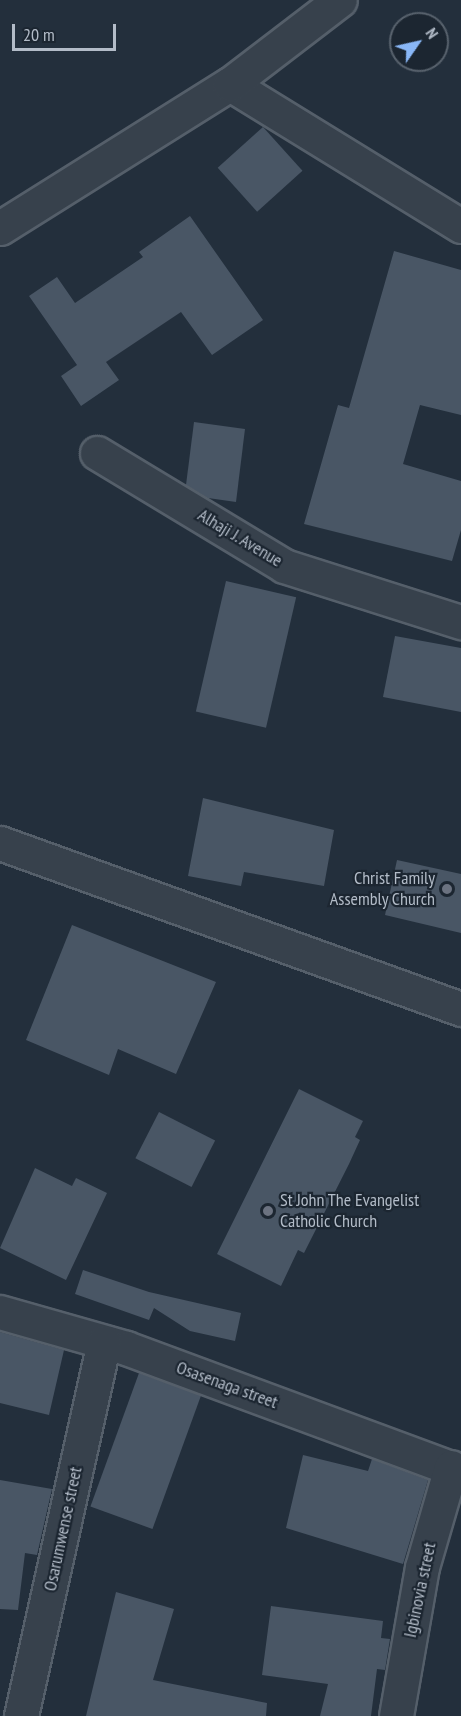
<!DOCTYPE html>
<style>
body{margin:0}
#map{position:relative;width:461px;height:1716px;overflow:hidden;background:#232f3c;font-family:"PT Sans Narrow",sans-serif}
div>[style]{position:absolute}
.building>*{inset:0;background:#495665;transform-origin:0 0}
.roads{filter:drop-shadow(2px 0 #555f6a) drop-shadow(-2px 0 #555f6a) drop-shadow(0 2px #555f6a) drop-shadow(0 -2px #555f6a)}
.street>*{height:33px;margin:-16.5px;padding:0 16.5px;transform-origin:16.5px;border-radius:16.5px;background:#37414c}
.dots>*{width:16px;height:16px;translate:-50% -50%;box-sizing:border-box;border:3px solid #1c2631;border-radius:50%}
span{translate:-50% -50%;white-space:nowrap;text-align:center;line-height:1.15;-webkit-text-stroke:4.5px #1c2631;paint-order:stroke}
.street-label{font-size:18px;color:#b3bcc8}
.poi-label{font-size:18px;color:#b3bcc8}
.right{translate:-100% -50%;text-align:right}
.left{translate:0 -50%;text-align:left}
.north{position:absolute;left:389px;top:12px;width:60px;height:60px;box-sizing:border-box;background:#1c2631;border:2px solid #58626d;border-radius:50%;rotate:56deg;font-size:16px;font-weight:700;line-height:24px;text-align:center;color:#b3bcc8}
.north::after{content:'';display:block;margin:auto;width:21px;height:27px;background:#89b7f7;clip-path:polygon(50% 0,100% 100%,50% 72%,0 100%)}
.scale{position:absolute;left:12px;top:24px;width:104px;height:27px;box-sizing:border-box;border:3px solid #b3bcc8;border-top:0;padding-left:8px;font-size:18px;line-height:21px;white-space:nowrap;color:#b3bcc8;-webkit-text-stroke:4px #1c2631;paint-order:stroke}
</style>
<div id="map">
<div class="building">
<div style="left:263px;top:127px;width:59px;height:61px;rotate:48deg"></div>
<div style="clip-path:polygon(190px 216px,263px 320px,212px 355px,181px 312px,106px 362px,119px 380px,81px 406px,61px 376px,77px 365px,29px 296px,57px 277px,75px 303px,143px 257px,139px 252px)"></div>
<div style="clip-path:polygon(394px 251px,461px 270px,461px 415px,420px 405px,403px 464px,461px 481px,461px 530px,452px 561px,304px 524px,338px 405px,349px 408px)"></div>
<div style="clip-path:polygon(194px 422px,245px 429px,236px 502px,208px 498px,186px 485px)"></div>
<div style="left:226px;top:581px;width:72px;height:134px;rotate:13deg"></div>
<div style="clip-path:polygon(395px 636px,461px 648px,461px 712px,383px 697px)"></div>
<div style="clip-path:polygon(203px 798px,334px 830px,324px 886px,244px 872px,241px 886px,188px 876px)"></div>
<div style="clip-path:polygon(397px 860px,461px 874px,461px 933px,385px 915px)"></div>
<div style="clip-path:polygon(72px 925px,216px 982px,176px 1074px,118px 1049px,109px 1075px,26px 1040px)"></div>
<div style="clip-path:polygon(299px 1089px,363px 1121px,355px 1137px,360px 1140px,349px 1164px,304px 1253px,298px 1250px,281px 1286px,217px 1254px)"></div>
<div style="left:159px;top:1112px;width:63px;height:52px;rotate:27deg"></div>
<div style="clip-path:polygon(35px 1168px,72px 1186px,76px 1178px,107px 1193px,66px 1280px,0 1248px)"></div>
<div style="clip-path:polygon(83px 1270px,149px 1292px,241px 1313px,235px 1341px,190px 1331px,154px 1308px,149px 1320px,75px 1294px)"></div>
<div style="clip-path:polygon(0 1332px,64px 1350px,49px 1415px,0 1403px)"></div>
<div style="left:139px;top:1373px;width:66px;height:142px;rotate:20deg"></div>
<div style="clip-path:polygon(303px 1455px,368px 1471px,372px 1459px,428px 1480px,403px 1564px,286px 1528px)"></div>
<div style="clip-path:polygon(0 1480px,52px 1489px,37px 1555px,25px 1553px,18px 1610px,0 1609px)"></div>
<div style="clip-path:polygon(116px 1592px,174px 1609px,153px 1680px,267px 1703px,266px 1716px,86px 1716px)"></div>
<div style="clip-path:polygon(271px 1606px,383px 1621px,381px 1638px,390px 1639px,385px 1670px,377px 1669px,371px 1716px,320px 1716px,328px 1684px,262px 1675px)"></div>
</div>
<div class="roads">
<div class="street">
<div style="left:230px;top:84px;width:271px;rotate:31.6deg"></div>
<div style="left:0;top:228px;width:271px;rotate:-32.1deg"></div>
<div style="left:230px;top:84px;width:138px;rotate:-37.4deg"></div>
<div style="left:97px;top:453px;width:218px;rotate:31.1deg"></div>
<div style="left:284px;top:566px;width:186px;rotate:17.6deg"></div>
<div style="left:0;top:843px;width:490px;rotate:19.8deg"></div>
<div style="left:0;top:1312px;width:131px;rotate:15.9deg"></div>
<div style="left:126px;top:1348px;width:357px;rotate:20.3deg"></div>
<div style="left:21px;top:1716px;width:383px;rotate:-77.5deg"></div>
<div style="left:396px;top:1716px;width:151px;rotate:-80.1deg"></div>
<div style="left:422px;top:1567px;width:104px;rotate:-73.8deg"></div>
</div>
</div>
<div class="dots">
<div style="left:447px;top:889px;background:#6b7280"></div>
<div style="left:268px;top:1211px;background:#6b7280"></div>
</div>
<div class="street-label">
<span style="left:240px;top:538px;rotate:31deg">Alhaji J. Avenue</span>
<span style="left:227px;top:1385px;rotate:20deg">Osasenaga street</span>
<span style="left:63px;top:1529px;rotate:-78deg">Osarumwense street</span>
<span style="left:420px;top:1590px;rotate:-78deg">Igbinovia street</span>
</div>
<div class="poi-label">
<span class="right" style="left:435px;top:889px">Christ Family<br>Assembly Church</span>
<span class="left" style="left:280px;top:1211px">St John The Evangelist<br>Catholic Church</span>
</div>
<div class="north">N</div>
<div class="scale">20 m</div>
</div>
